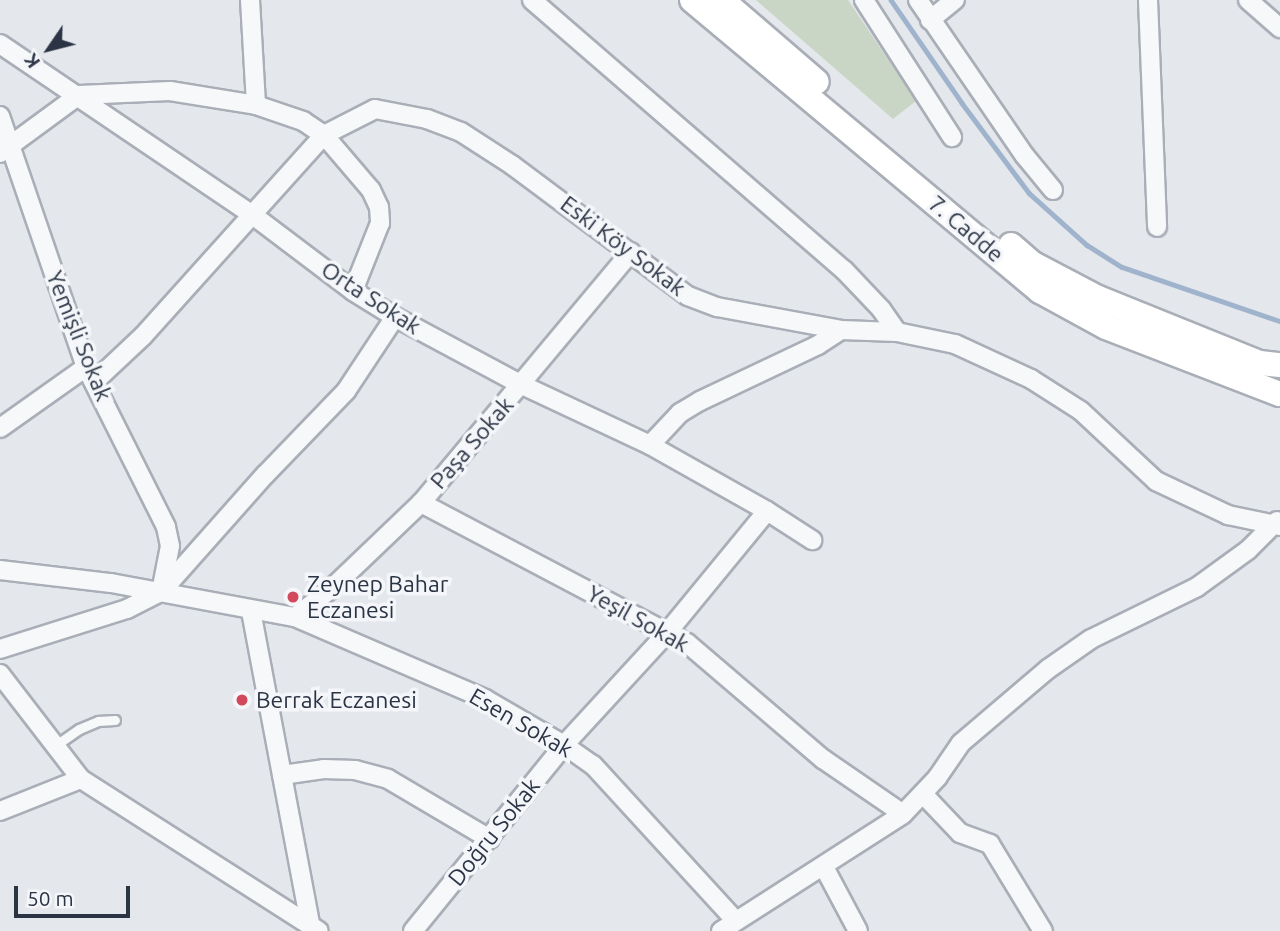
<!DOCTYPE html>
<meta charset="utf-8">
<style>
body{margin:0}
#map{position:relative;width:1280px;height:931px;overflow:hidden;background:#e4e7ec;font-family:Ubuntu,sans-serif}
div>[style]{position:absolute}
.green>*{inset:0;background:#c9d6c5}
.stream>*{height:4.5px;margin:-2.25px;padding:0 2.25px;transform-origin:2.25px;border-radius:2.25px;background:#9fb4cc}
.roads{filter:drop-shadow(2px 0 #a9aeb7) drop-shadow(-2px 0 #a9aeb7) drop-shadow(0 2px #a9aeb7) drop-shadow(0 -2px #a9aeb7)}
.lane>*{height:9px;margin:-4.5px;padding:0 4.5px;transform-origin:4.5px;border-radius:4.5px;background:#f7f8fa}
.street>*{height:18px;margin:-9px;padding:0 9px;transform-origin:9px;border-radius:9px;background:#f7f8fa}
.secondary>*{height:24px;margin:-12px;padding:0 12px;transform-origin:12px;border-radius:12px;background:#fff}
.dots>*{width:19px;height:19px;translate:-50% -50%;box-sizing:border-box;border:4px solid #f4f6f9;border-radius:50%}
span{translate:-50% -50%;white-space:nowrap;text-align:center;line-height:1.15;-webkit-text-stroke:7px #f4f6f9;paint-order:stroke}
.street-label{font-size:23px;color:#2b3445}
.poi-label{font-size:23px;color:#2b3445}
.left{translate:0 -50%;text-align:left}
.north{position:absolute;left:14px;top:14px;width:70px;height:70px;-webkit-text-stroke:5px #f4f6f9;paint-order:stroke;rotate:235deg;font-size:19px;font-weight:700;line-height:28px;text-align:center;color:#2b3445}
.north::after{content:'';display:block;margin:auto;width:24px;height:32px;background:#2b3445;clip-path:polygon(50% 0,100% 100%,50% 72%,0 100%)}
.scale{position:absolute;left:14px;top:886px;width:116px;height:32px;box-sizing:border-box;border:4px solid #2b3445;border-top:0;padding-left:9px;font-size:21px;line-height:24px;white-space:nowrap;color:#2b3445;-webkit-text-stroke:5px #f4f6f9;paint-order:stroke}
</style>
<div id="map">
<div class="green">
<div style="clip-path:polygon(756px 0,848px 0,916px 101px,893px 119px)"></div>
</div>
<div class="stream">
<div style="left:891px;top:0;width:125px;rotate:55.4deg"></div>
<div style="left:962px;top:103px;width:112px;rotate:53.3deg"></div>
<div style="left:1029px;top:193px;width:78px;rotate:41.9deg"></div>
<div style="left:1087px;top:245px;width:41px;rotate:32.2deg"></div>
<div style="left:1122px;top:267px;width:167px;rotate:18.9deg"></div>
</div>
<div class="roads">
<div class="lane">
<div style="left:56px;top:745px;width:28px;rotate:-35deg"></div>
<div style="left:79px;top:729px;width:21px;rotate:-23deg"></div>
<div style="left:98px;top:721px;width:17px;rotate:-3deg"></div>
</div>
<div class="street">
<div style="left:250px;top:0;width:105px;rotate:86.7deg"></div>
<div style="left:532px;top:0;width:413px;rotate:40.9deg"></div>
<div style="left:844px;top:270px;width:54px;rotate:46.5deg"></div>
<div style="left:881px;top:309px;width:28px;rotate:55deg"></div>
<div style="left:864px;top:0;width:163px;rotate:57.3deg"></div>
<div style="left:918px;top:0;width:189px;rotate:55.6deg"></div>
<div style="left:1025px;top:156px;width:44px;rotate:50.5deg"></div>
<div style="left:1148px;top:0;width:227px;rotate:87.7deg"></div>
<div style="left:1248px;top:0;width:43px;rotate:41.2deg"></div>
<div style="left:930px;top:20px;width:32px;rotate:-39deg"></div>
<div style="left:0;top:44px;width:307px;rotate:34.1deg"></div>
<div style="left:254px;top:216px;width:124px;rotate:37.1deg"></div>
<div style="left:353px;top:291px;width:49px;rotate:31.8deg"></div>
<div style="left:395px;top:317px;width:144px;rotate:28.2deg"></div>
<div style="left:522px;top:385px;width:141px;rotate:25.1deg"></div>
<div style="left:650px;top:445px;width:134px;rotate:29.4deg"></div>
<div style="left:767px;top:511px;width:54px;rotate:32.8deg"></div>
<div style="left:0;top:116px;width:265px;rotate:71.1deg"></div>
<div style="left:86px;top:367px;width:179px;rotate:63.4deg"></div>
<div style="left:166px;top:527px;width:19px;rotate:78deg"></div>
<div style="left:170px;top:546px;width:47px;rotate:101.1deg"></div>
<div style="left:0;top:153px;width:98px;rotate:-36.3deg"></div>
<div style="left:79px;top:95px;width:91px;rotate:-2.5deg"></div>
<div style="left:170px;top:91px;width:87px;rotate:9.2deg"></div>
<div style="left:256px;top:105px;width:50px;rotate:18.8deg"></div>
<div style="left:303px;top:121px;width:25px;rotate:34deg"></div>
<div style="left:324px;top:135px;width:57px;rotate:-27deg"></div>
<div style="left:375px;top:109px;width:53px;rotate:10.9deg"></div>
<div style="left:427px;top:119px;width:36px;rotate:21deg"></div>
<div style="left:461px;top:132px;width:61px;rotate:32.9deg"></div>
<div style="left:512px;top:165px;width:219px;rotate:36.7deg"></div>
<div style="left:688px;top:296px;width:31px;rotate:21deg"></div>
<div style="left:717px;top:307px;width:126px;rotate:10.5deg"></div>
<div style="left:841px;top:330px;width:56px;rotate:2deg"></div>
<div style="left:897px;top:332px;width:59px;rotate:11.7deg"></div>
<div style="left:955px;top:344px;width:84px;rotate:24.7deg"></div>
<div style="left:1031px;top:379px;width:59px;rotate:32.6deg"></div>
<div style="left:1081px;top:411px;width:103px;rotate:43deg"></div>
<div style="left:1156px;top:481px;width:80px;rotate:25.3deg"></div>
<div style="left:1228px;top:515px;width:53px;rotate:11.9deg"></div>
<div style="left:94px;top:382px;width:67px;rotate:-43.2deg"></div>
<div style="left:143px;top:336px;width:270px;rotate:-48deg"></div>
<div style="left:324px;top:135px;width:72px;rotate:49.5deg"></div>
<div style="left:371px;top:190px;width:19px;rotate:65deg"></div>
<div style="left:379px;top:207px;width:16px;rotate:86deg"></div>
<div style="left:380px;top:223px;width:73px;rotate:111.7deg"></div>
<div style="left:0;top:428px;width:105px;rotate:-35.3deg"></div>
<div style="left:650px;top:445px;width:44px;rotate:-46.8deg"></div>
<div style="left:680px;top:413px;width:23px;rotate:-31deg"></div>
<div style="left:700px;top:401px;width:131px;rotate:-25.4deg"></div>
<div style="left:818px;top:345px;width:27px;rotate:-33deg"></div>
<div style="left:421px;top:503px;width:301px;rotate:27.8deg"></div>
<div style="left:687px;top:643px;width:179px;rotate:40.5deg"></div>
<div style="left:823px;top:759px;width:97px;rotate:34.5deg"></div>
<div style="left:0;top:570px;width:112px;rotate:6.7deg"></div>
<div style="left:111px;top:583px;width:187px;rotate:10.5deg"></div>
<div style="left:295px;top:617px;width:207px;rotate:23.3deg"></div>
<div style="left:485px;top:699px;width:91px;rotate:30.2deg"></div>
<div style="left:564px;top:745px;width:35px;rotate:35deg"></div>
<div style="left:593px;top:765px;width:210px;rotate:47.5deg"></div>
<div style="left:251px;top:611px;width:318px;rotate:79.3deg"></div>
<div style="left:295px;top:617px;width:46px;rotate:-37.9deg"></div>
<div style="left:331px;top:589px;width:124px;rotate:-43.7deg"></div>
<div style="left:421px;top:503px;width:327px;rotate:-50.1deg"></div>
<div style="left:0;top:649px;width:133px;rotate:-17.5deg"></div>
<div style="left:127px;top:609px;width:38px;rotate:-27deg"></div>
<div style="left:161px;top:592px;width:157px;rotate:-48.4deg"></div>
<div style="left:265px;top:475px;width:117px;rotate:-46deg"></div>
<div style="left:346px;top:391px;width:89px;rotate:-56.5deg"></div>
<div style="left:0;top:674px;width:133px;rotate:52.4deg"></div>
<div style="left:81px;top:779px;width:282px;rotate:32.6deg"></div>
<div style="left:282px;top:775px;width:42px;rotate:-8.1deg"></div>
<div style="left:324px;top:769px;width:31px;rotate:2deg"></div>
<div style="left:355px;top:770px;width:34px;rotate:15deg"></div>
<div style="left:388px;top:779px;width:118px;rotate:30.5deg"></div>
<div style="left:923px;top:794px;width:54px;rotate:46.5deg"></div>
<div style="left:960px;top:833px;width:32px;rotate:20deg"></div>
<div style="left:990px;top:844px;width:102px;rotate:58.7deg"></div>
<div style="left:0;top:811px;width:87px;rotate:-21.6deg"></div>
<div style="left:824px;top:867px;width:72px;rotate:62deg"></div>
<div style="left:413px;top:931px;width:240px;rotate:-50.9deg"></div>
<div style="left:564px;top:745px;width:151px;rotate:-47.4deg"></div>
<div style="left:666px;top:634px;width:159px;rotate:-50.6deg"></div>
<div style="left:721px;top:931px;width:216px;rotate:-32.7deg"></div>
<div style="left:903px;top:814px;width:50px;rotate:-46.6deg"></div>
<div style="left:937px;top:778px;width:42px;rotate:-55.6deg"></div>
<div style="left:961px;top:743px;width:114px;rotate:-40.4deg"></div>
<div style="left:1048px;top:669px;width:52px;rotate:-34.9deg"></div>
<div style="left:1091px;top:639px;width:118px;rotate:-26.1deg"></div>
<div style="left:1197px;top:587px;width:63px;rotate:-36deg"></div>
<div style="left:1248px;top:550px;width:41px;rotate:-45deg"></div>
</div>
<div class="secondary">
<div style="left:692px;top:0;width:454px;rotate:39.9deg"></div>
<div style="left:1040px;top:291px;width:75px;rotate:28.6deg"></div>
<div style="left:1106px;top:327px;width:186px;rotate:21.1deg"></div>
<div style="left:722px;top:0;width:125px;rotate:40.8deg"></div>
<div style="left:1011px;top:245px;width:29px;rotate:41deg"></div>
<div style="left:1033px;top:264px;width:73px;rotate:27.6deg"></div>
<div style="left:1098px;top:298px;width:175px;rotate:21.9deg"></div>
<div style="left:1260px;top:363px;width:20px;rotate:6deg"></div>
</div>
</div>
<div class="dots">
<div style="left:293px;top:597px;background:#d1495b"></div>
<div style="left:242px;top:700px;background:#d1495b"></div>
</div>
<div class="street-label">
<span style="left:966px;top:229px;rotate:40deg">7. Cadde</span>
<span style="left:623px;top:246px;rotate:37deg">Eski Köy Sokak</span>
<span style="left:371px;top:298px;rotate:33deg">Orta Sokak</span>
<span style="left:79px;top:336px;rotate:68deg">Yemişli Sokak</span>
<span style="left:472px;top:443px;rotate:-49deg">Paşa Sokak</span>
<span style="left:638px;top:619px;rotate:29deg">Yeşil Sokak</span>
<span style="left:521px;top:723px;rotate:30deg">Esen Sokak</span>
<span style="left:494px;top:832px;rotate:-51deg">Doğru Sokak</span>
</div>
<div class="poi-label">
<span class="left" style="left:307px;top:597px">Zeynep Bahar<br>Eczanesi</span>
<span class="left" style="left:256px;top:700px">Berrak Eczanesi</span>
</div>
<div class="north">K</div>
<div class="scale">50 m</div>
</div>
